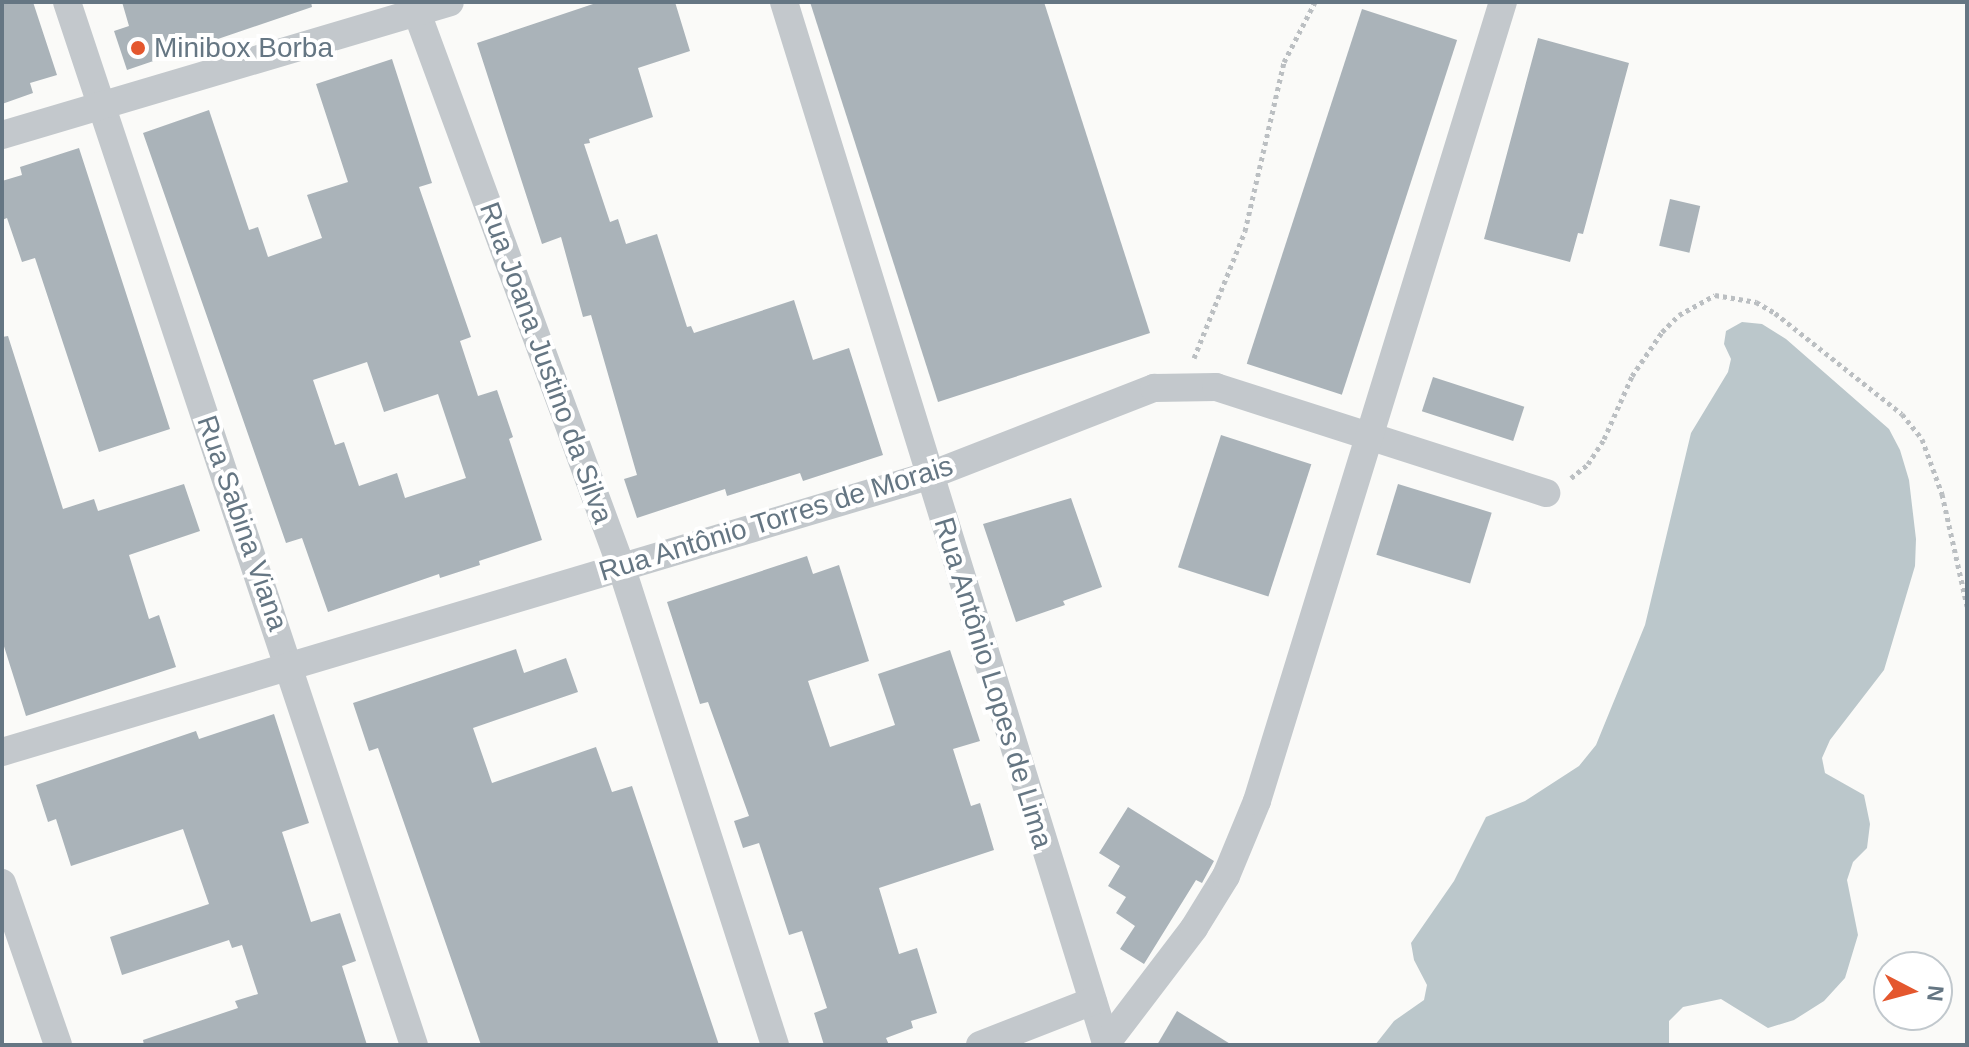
<!DOCTYPE html>
<meta charset="utf-8">
<style>
body{margin:0}
#map{position:relative;width:1969px;height:1047px;overflow:hidden;background:#fafaf8;font-family:Arial,sans-serif}
div>[style]{position:absolute}
.water>*{inset:0;background:#bbc7cb}
.building>*{inset:0;background:#aab3b9;transform-origin:0 0}
.path>*{height:5px;margin-top:-2.5px;transform-origin:0;background:repeating-linear-gradient(90deg,#bbbfc2 0 4px,transparent 0 8px)}
.street>*{height:28px;margin:-14px;padding:0 14px;transform-origin:14px;border-radius:14px;background:#c3c8cc}
.dots>*{width:22px;height:22px;translate:-50% -50%;box-sizing:border-box;border:4px solid #fff;border-radius:50%}
span{translate:-50% -50%;white-space:nowrap;text-align:center;line-height:1.15;-webkit-text-stroke:8px #fff;paint-order:stroke}
.poi-label{font-size:28px;color:#657683}
.left{translate:0 -50%;text-align:left}
.street-label{font-size:28px;color:#657683}
.frame{position:absolute;inset:0;border:4px solid #657683;pointer-events:none}
.north{position:absolute;left:1873px;top:951px;width:80px;height:80px;box-sizing:border-box;background:#fff;border:2px solid #c1c8cd;border-radius:50%;rotate:96deg;font-size:22px;font-weight:700;line-height:32px;text-align:center;color:#657683}
.north::after{content:'';display:block;margin:auto;width:28px;height:36px;background:#e4572e;clip-path:polygon(50% 0,100% 100%,50% 72%,0 100%)}
</style>
<div id="map">
<div class="water">
<div style="clip-path:polygon(1742px 322px,1762px 324px,1786px 339px,1889px 429px,1900px 450px,1909px 480px,1916px 539px,1915px 566px,1884px 670px,1830px 740px,1822px 758px,1825px 773px,1864px 795px,1870px 824px,1867px 848px,1853px 862px,1847px 880px,1858px 935px,1845px 978px,1824px 1001px,1794px 1020px,1768px 1028px,1721px 999px,1683px 1007px,1669px 1021px,1669px 1045px,1375px 1045px,1394px 1021px,1424px 1000px,1427px 985px,1414px 960px,1411px 943px,1454px 881px,1486px 817px,1525px 801px,1579px 766px,1596px 745px,1645px 625px,1691px 433px,1728px 372px,1731px 359px,1724px 344px,1726px 331px)"></div>
</div>
<div class="building">
<div style="clip-path:polygon(2px 2px,33px 2px,57px 75px,30px 83px,33px 93px,2px 104px)"></div>
<div style="clip-path:polygon(122px 2px,311px 2px,312px 7px,127px 70px,114px 31px,129px 26px)"></div>
<div style="clip-path:polygon(599px 2px,675px 2px,690px 51px,638px 68px,653px 117px,589px 139px,590px 143px,584px 144px,610px 222px,618px 219px,626px 244px,657px 234px,687px 327px,691px 326px,694px 333px,794px 300px,813px 360px,849px 348px,883px 455px,803px 481px,800px 473px,727px 496px,725px 489px,637px 518px,624px 479px,637px 475px,591px 315px,583px 317px,561px 237px,542px 244px,477px 43px)"></div>
<div style="clip-path:polygon(810px 2px,1044px 2px,1150px 333px,938px 402px)"></div>
<div style="left:1362px;top:9px;width:100px;height:373px;rotate:18deg"></div>
<div style="clip-path:polygon(1538px 38px,1629px 63px,1583px 234px,1578px 233px,1570px 262px,1484px 239px)"></div>
<div style="clip-path:polygon(evenodd,392px 59px,432px 183px,419px 187px,471px 337px,460px 341px,478px 396px,497px 390px,513px 437px,509px 439px,542px 540px,479px 561px,480px 565px,440px 578px,439px 574px,328px 612px,302px 538px,286px 543px,143px 133px,209px 110px,249px 230px,258px 227px,268px 257px,322px 238px,307px 195px,348px 182px,316px 84px,392px 59px,367px 362px,384px 412px,438px 394px,466px 478px,405px 498px,397px 473px,359px 486px,344px 442px,335px 445px,313px 380px,367px 362px)"></div>
<div style="clip-path:polygon(79px 148px,170px 429px,99px 452px,35px 258px,22px 262px,7px 218px,2px 220px,2px 181px,22px 175px,20px 167px)"></div>
<div style="left:1670px;top:199px;width:31px;height:48px;rotate:13deg"></div>
<div style="clip-path:polygon(8px 336px,63px 509px,94px 499px,98px 511px,184px 484px,200px 531px,129px 555px,149px 619px,159px 615px,176px 667px,26px 716px,2px 640px,2px 337px)"></div>
<div style="left:1433px;top:377px;width:96px;height:36px;rotate:18deg"></div>
<div style="left:1221px;top:435px;width:95px;height:139px;rotate:18deg"></div>
<div style="left:1398px;top:484px;width:98px;height:74px;rotate:17deg"></div>
<div style="clip-path:polygon(1071px 498px,1102px 587px,1063px 601px,1065px 605px,1016px 622px,983px 524px)"></div>
<div style="clip-path:polygon(807px 556px,813px 574px,839px 565px,869px 661px,808px 681px,830px 747px,895px 725px,878px 674px,950px 650px,980px 741px,953px 749px,971px 806px,980px 803px,994px 850px,879px 888px,899px 954px,917px 948px,937px 1013px,911px 1021px,913px 1028px,886px 1038px,889px 1045px,824px 1045px,814px 1013px,827px 1008px,802px 931px,789px 935px,759px 843px,743px 848px,734px 821px,749px 816px,708px 702px,700px 704px,667px 602px)"></div>
<div style="clip-path:polygon(516px 649px,524px 673px,566px 658px,578px 692px,473px 728px,492px 783px,596px 747px,612px 792px,632px 786px,719px 1045px,481px 1045px,378px 748px,369px 751px,353px 703px)"></div>
<div style="clip-path:polygon(274px 714px,309px 823px,282px 832px,311px 922px,340px 913px,356px 961px,342px 966px,367px 1045px,144px 1045px,143px 1040px,238px 1008px,235px 1001px,258px 994px,242px 945px,232px 948px,229px 940px,122px 975px,110px 937px,209px 904px,183px 829px,71px 866px,56px 819px,48px 822px,36px 785px,196px 731px,199px 739px)"></div>
<div style="clip-path:polygon(1128px 807px,1214px 861px,1202px 883px,1196px 880px,1144px 964px,1120px 949px,1135px 926px,1116px 913px,1126px 897px,1108px 886px,1120px 866px,1099px 853px)"></div>
<div style="clip-path:polygon(1177px 1011px,1232px 1045px,1157px 1045px)"></div>
</div>
<div class="path">
<div style="left:1194px;top:358px;width:137px;rotate:-68.1deg"></div>
<div style="left:1245px;top:231px;width:173px;rotate:-77deg"></div>
<div style="left:1284px;top:62px;width:68px;rotate:-62.7deg"></div>
<div style="left:1571px;top:478px;width:22px;rotate:-39deg"></div>
<div style="left:1588px;top:464px;width:30px;rotate:-57deg"></div>
<div style="left:1604px;top:439px;width:69px;rotate:-66deg"></div>
<div style="left:1632px;top:376px;width:53px;rotate:-55.7deg"></div>
<div style="left:1662px;top:332px;width:24px;rotate:-45deg"></div>
<div style="left:1679px;top:315px;width:41px;rotate:-29.1deg"></div>
<div style="left:1715px;top:295px;width:42px;rotate:9.7deg"></div>
<div style="left:1756px;top:302px;width:22px;rotate:30deg"></div>
<div style="left:1775px;top:313px;width:162px;rotate:38.5deg"></div>
<div style="left:1902px;top:414px;width:32px;rotate:51deg"></div>
<div style="left:1922px;top:439px;width:59px;rotate:70deg"></div>
<div style="left:1942px;top:494px;width:115px;rotate:77.4deg"></div>
</div>
<div class="street">
<div style="left:67px;top:2px;width:1099px;rotate:71.6deg"></div>
<div style="left:413px;top:2px;width:601px;rotate:69.76deg"></div>
<div style="left:621px;top:566px;width:503px;rotate:72.18deg"></div>
<div style="left:784px;top:2px;width:1090px;rotate:72.81deg"></div>
<div style="left:2px;top:135px;width:467px;rotate:-16.5deg"></div>
<div style="left:2px;top:752px;width:966px;rotate:-16.6deg"></div>
<div style="left:928px;top:476px;width:243px;rotate:-21.3deg"></div>
<div style="left:1154px;top:388px;width:62px;rotate:-0.9deg"></div>
<div style="left:1216px;top:387px;width:347px;rotate:17.8deg"></div>
<div style="left:2px;top:883px;width:171px;rotate:70.9deg"></div>
<div style="left:980px;top:1045px;width:121px;rotate:-21.3deg"></div>
<div style="left:1105px;top:1045px;width:147px;rotate:-52.7deg"></div>
<div style="left:1194px;top:928px;width:61px;rotate:-58.4deg"></div>
<div style="left:1226px;top:876px;width:81px;rotate:-67.5deg"></div>
<div style="left:1257px;top:801px;width:836px;rotate:-72.89deg"></div>
</div>
<div class="dots">
<div style="left:138px;top:48px;background:#e4572e"></div>
</div>
<div class="poi-label">
<span class="left" style="left:154px;top:48px">Minibox Borba</span>
</div>
<div class="street-label">
<span style="left:546px;top:363px;rotate:70deg">Rua Joana Justino da Silva</span>
<span style="left:776px;top:519px;rotate:-17deg">Rua Antônio Torres de Morais</span>
<span style="left:242px;top:523px;rotate:71deg">Rua Sabina Viana</span>
<span style="left:993px;top:683px;rotate:73deg">Rua Antônio Lopes de Lima</span>
</div>
<div class="frame"></div>
<div class="north">N</div>
</div>
